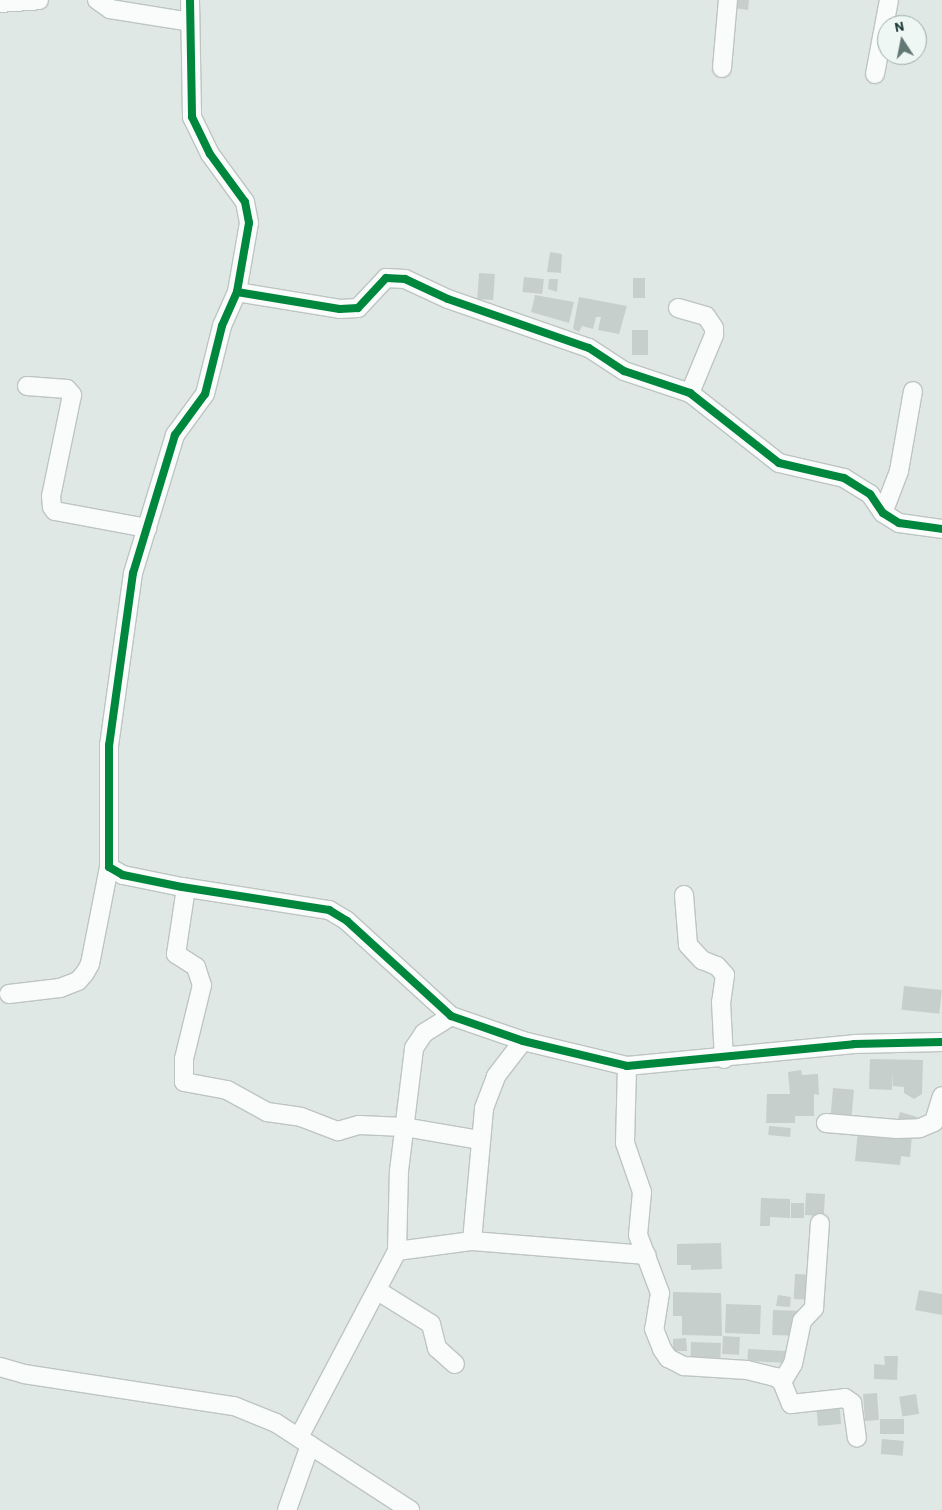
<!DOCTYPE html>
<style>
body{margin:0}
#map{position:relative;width:942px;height:1510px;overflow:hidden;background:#e0e8e5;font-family:Barlow,sans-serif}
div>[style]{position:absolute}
.building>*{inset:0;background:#c7cfcc;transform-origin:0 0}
.roads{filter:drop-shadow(1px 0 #bdc5c2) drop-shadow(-1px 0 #bdc5c2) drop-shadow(0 1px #bdc5c2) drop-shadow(0 -1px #bdc5c2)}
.minor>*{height:18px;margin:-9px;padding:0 9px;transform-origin:9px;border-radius:9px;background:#fafcfb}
.cycleway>*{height:8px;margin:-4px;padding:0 4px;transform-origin:4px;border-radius:4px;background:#00873e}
span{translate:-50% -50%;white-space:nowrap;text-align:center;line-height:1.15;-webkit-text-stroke:4.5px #eef7f4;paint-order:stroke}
.north{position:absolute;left:877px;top:15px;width:50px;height:50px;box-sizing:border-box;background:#eef7f4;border:1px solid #9aaca8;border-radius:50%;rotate:349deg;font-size:14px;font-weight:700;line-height:20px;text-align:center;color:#1d3c37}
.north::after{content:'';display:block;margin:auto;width:18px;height:22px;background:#617874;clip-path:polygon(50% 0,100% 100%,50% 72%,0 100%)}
</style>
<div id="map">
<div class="building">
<div style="clip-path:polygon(736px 0,749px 0,748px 10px,735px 8px)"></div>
<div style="clip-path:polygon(550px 252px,562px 254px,561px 273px,547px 272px)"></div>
<div style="left:479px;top:273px;width:16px;height:26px;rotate:4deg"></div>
<div style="left:524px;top:277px;width:20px;height:15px;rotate:6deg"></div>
<div style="left:645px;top:278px;width:20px;height:12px;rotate:90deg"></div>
<div style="clip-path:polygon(549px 279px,558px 279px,557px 292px,548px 289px)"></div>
<div style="clip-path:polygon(535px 295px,574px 302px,569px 323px,531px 312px)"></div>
<div style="clip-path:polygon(579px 297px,627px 306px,619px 334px,598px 330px,601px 317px,596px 317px,593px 329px,582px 326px,579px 332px,573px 329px)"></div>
<div style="left:648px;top:330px;width:25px;height:16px;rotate:90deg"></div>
<div style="left:904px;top:986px;width:38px;height:24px;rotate:6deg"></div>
<div style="clip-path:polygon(870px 1059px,923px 1060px,922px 1094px,914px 1099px,904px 1093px,904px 1087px,893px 1086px,893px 1072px,892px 1090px,869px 1089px)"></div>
<div style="clip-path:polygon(801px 1070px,802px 1075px,818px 1074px,819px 1095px,814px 1094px,814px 1116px,795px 1116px,795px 1123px,766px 1123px,767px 1094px,790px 1094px,788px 1072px)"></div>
<div style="left:833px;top:1088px;width:21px;height:31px;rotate:5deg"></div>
<div style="left:900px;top:1112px;width:18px;height:7px;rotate:16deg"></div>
<div style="left:769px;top:1126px;width:22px;height:9px;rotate:5deg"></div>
<div style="clip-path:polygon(858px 1130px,912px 1136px,910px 1157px,901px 1156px,900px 1165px,855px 1161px)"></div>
<div style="left:806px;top:1193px;width:19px;height:22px;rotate:3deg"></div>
<div style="clip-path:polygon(761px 1198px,790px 1199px,790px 1218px,770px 1217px,770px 1226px,760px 1226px)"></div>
<div style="left:791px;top:1203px;width:13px;height:15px"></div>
<div style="clip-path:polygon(721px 1243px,722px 1269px,691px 1270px,691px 1265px,677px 1265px,677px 1244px)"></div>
<div style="left:795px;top:1274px;width:19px;height:25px;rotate:3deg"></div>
<div style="clip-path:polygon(919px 1290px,942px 1294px,942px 1315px,915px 1310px)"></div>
<div style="clip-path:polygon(673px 1292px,721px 1293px,722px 1336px,682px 1335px,682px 1316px,673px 1316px)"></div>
<div style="clip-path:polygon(778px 1295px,791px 1297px,790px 1307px,776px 1306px)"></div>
<div style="left:726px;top:1304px;width:35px;height:29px;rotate:2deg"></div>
<div style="left:773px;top:1310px;width:24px;height:25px;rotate:2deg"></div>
<div style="left:723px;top:1336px;width:17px;height:18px;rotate:3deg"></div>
<div style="clip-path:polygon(686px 1338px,687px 1351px,673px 1351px,673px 1339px)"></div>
<div style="left:691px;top:1342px;width:30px;height:15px;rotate:2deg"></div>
<div style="left:748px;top:1349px;width:39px;height:12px;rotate:3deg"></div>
<div style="clip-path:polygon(884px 1356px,898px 1356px,897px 1380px,874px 1379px,874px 1364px,885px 1365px)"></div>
<div style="left:877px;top:1393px;width:27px;height:14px;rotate:86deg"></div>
<div style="left:916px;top:1394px;width:20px;height:17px;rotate:81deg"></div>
<div style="clip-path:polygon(831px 1403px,832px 1409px,840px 1409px,841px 1424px,818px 1426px,816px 1404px)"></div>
<div style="left:880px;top:1419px;width:24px;height:15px"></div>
<div style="left:882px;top:1439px;width:22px;height:15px;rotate:5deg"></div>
</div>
<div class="roads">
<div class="minor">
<div style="left:97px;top:0;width:16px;rotate:35deg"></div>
<div style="left:110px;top:9px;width:81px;rotate:9.2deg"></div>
<div style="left:190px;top:0;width:117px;rotate:89deg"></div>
<div style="left:192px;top:117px;width:41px;rotate:64.1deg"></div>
<div style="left:210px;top:154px;width:59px;rotate:53.9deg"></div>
<div style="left:245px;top:202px;width:21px;rotate:79deg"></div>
<div style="left:249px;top:223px;width:70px;rotate:99.9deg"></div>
<div style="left:237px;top:292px;width:37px;rotate:114deg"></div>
<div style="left:222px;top:326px;width:70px;rotate:104deg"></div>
<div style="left:205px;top:394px;width:51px;rotate:126.2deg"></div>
<div style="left:175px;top:435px;width:144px;rotate:106.9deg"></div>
<div style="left:133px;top:573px;width:174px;rotate:97.9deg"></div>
<div style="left:109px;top:745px;width:122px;rotate:90deg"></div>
<div style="left:109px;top:867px;width:16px;rotate:30deg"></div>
<div style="left:123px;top:875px;width:60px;rotate:11.5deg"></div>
<div style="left:182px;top:887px;width:149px;rotate:8.9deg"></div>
<div style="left:329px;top:910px;width:21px;rotate:31deg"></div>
<div style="left:347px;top:921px;width:141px;rotate:42.4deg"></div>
<div style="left:451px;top:1016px;width:76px;rotate:19.1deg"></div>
<div style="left:523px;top:1041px;width:107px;rotate:13.5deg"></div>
<div style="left:627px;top:1066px;width:228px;rotate:-5.5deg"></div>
<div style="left:854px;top:1044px;width:88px;rotate:-1.3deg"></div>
<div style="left:0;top:3px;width:39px;rotate:-4deg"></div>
<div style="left:722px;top:68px;width:68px;rotate:-85deg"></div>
<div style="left:875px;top:74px;width:75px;rotate:-79.3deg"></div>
<div style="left:237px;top:292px;width:104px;rotate:9.4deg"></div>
<div style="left:340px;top:309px;width:18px;rotate:-3deg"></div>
<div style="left:358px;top:308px;width:41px;rotate:-47deg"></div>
<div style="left:386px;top:278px;width:19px;rotate:3deg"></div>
<div style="left:405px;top:279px;width:47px;rotate:24.9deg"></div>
<div style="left:448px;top:299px;width:149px;rotate:19.2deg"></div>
<div style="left:589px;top:348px;width:42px;rotate:33.3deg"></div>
<div style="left:624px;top:371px;width:70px;rotate:18.4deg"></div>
<div style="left:690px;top:393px;width:113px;rotate:38.2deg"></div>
<div style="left:779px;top:463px;width:67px;rotate:13deg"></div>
<div style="left:844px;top:478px;width:31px;rotate:32deg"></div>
<div style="left:870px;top:494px;width:23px;rotate:56deg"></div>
<div style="left:883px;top:513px;width:19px;rotate:32deg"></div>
<div style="left:899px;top:523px;width:43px;rotate:7.9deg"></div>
<div style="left:678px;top:308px;width:29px;rotate:16deg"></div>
<div style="left:706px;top:316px;width:14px;rotate:56deg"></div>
<div style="left:714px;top:328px;width:7px;rotate:90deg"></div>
<div style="left:714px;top:335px;width:63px;rotate:112.5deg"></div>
<div style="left:27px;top:386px;width:40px;rotate:4.3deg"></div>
<div style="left:67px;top:389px;width:8px;rotate:50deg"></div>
<div style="left:72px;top:395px;width:103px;rotate:101.7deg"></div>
<div style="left:51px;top:496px;width:11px;rotate:85deg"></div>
<div style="left:52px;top:507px;width:5px;rotate:53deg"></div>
<div style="left:55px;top:511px;width:94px;rotate:10.5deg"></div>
<div style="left:883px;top:513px;width:45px;rotate:-69.1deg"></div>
<div style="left:899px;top:471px;width:81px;rotate:-80.1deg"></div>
<div style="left:186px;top:888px;width:67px;rotate:98.6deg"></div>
<div style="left:176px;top:954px;width:24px;rotate:33deg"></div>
<div style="left:196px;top:967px;width:19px;rotate:72deg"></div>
<div style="left:202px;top:985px;width:76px;rotate:103.7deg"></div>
<div style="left:184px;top:1059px;width:23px;rotate:90deg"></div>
<div style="left:184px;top:1082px;width:44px;rotate:10.5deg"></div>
<div style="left:227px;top:1090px;width:46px;rotate:28.8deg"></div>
<div style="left:267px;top:1112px;width:34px;rotate:8deg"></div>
<div style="left:301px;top:1117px;width:40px;rotate:21deg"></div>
<div style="left:338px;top:1131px;width:22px;rotate:-16deg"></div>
<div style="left:359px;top:1125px;width:45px;rotate:2.5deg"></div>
<div style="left:404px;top:1127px;width:76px;rotate:9.8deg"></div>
<div style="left:684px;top:895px;width:50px;rotate:85.4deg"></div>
<div style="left:688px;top:945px;width:21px;rotate:47deg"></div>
<div style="left:702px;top:960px;width:16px;rotate:22deg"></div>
<div style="left:717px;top:966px;width:12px;rotate:48deg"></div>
<div style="left:725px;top:975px;width:27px;rotate:98deg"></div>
<div style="left:721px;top:1002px;width:57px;rotate:87deg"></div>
<div style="left:9px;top:994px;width:51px;rotate:-6.7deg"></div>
<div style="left:60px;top:988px;width:19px;rotate:-21deg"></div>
<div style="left:78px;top:981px;width:11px;rotate:-49deg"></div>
<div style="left:85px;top:973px;width:10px;rotate:-61deg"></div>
<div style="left:90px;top:964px;width:99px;rotate:-78.9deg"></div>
<div style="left:627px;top:1066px;width:77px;rotate:91.5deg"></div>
<div style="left:625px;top:1143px;width:52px;rotate:70.9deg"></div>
<div style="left:642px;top:1192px;width:43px;rotate:95.3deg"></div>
<div style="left:638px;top:1235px;width:62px;rotate:69.2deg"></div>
<div style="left:660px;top:1293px;width:36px;rotate:99deg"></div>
<div style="left:654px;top:1329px;width:22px;rotate:68deg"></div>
<div style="left:662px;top:1349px;width:11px;rotate:56deg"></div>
<div style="left:668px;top:1358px;width:18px;rotate:27deg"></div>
<div style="left:684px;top:1366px;width:63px;rotate:3.6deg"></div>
<div style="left:747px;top:1370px;width:30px;rotate:14deg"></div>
<div style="left:776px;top:1377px;width:8px;rotate:40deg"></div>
<div style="left:782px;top:1382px;width:24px;rotate:68deg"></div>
<div style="left:791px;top:1404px;width:54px;rotate:-6.3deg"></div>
<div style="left:845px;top:1398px;width:9px;rotate:36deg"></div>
<div style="left:852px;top:1403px;width:35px;rotate:82deg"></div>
<div style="left:826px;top:1123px;width:71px;rotate:4.8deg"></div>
<div style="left:897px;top:1129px;width:23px;rotate:-2deg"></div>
<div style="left:920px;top:1128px;width:15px;rotate:-23deg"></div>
<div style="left:934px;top:1122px;width:27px;rotate:-73deg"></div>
<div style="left:472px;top:1241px;width:134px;rotate:-84.8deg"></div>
<div style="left:484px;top:1108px;width:34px;rotate:-69deg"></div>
<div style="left:496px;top:1076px;width:44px;rotate:-52.4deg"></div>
<div style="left:397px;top:1251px;width:76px;rotate:-7.6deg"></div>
<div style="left:472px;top:1241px;width:175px;rotate:4.6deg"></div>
<div style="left:378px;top:1291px;width:62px;rotate:31.9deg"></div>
<div style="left:431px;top:1324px;width:25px;rotate:76deg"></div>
<div style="left:437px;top:1348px;width:24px;rotate:42deg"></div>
<div style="left:0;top:1367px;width:25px;rotate:16deg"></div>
<div style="left:24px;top:1374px;width:212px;rotate:8.7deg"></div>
<div style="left:234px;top:1406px;width:45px;rotate:22deg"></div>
<div style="left:276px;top:1423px;width:160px;rotate:33deg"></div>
<div style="left:782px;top:1382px;width:21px;rotate:-59deg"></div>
<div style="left:793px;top:1364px;width:44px;rotate:-78.2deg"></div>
<div style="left:802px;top:1321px;width:18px;rotate:-47deg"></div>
<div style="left:814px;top:1308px;width:85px;rotate:-86deg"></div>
<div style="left:299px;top:1437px;width:210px;rotate:-62.2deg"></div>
<div style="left:397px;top:1251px;width:80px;rotate:-88.6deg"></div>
<div style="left:399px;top:1171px;width:124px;rotate:-83deg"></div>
<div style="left:414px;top:1048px;width:18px;rotate:-56deg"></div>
<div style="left:424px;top:1033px;width:32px;rotate:-32deg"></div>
<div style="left:287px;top:1510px;width:69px;rotate:-70.5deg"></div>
</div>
</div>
<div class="cycleway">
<div style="left:190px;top:0;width:117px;rotate:89deg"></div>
<div style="left:192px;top:117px;width:41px;rotate:64.1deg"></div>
<div style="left:210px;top:154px;width:59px;rotate:53.9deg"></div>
<div style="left:245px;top:202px;width:21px;rotate:79deg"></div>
<div style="left:249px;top:223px;width:70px;rotate:99.9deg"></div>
<div style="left:237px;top:292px;width:37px;rotate:114deg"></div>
<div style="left:222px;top:326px;width:70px;rotate:104deg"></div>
<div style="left:205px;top:394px;width:51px;rotate:126.2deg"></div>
<div style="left:175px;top:435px;width:144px;rotate:106.9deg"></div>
<div style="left:133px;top:573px;width:174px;rotate:97.9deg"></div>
<div style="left:109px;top:745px;width:122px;rotate:90deg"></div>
<div style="left:109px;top:867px;width:16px;rotate:30deg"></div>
<div style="left:123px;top:875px;width:60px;rotate:11.5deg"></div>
<div style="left:182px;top:887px;width:149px;rotate:8.9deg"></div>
<div style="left:329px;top:910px;width:21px;rotate:31deg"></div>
<div style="left:347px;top:921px;width:141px;rotate:42.4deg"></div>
<div style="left:451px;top:1016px;width:76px;rotate:19.1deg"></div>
<div style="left:523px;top:1041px;width:107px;rotate:13.5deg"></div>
<div style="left:627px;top:1066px;width:228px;rotate:-5.5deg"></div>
<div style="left:854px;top:1044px;width:88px;rotate:-1.3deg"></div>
<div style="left:237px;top:292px;width:104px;rotate:9.4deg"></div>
<div style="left:340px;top:309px;width:18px;rotate:-3deg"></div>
<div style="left:358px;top:308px;width:41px;rotate:-47deg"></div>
<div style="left:386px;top:278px;width:19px;rotate:3deg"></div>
<div style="left:405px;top:279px;width:47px;rotate:24.9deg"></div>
<div style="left:448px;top:299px;width:149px;rotate:19.2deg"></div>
<div style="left:589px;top:348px;width:42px;rotate:33.3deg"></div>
<div style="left:624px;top:371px;width:70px;rotate:18.4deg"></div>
<div style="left:690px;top:393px;width:113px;rotate:38.2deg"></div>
<div style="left:779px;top:463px;width:67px;rotate:13deg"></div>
<div style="left:844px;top:478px;width:31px;rotate:32deg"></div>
<div style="left:870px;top:494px;width:23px;rotate:56deg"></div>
<div style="left:883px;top:513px;width:19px;rotate:32deg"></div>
<div style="left:899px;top:523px;width:43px;rotate:7.9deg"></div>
</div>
<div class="north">N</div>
</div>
